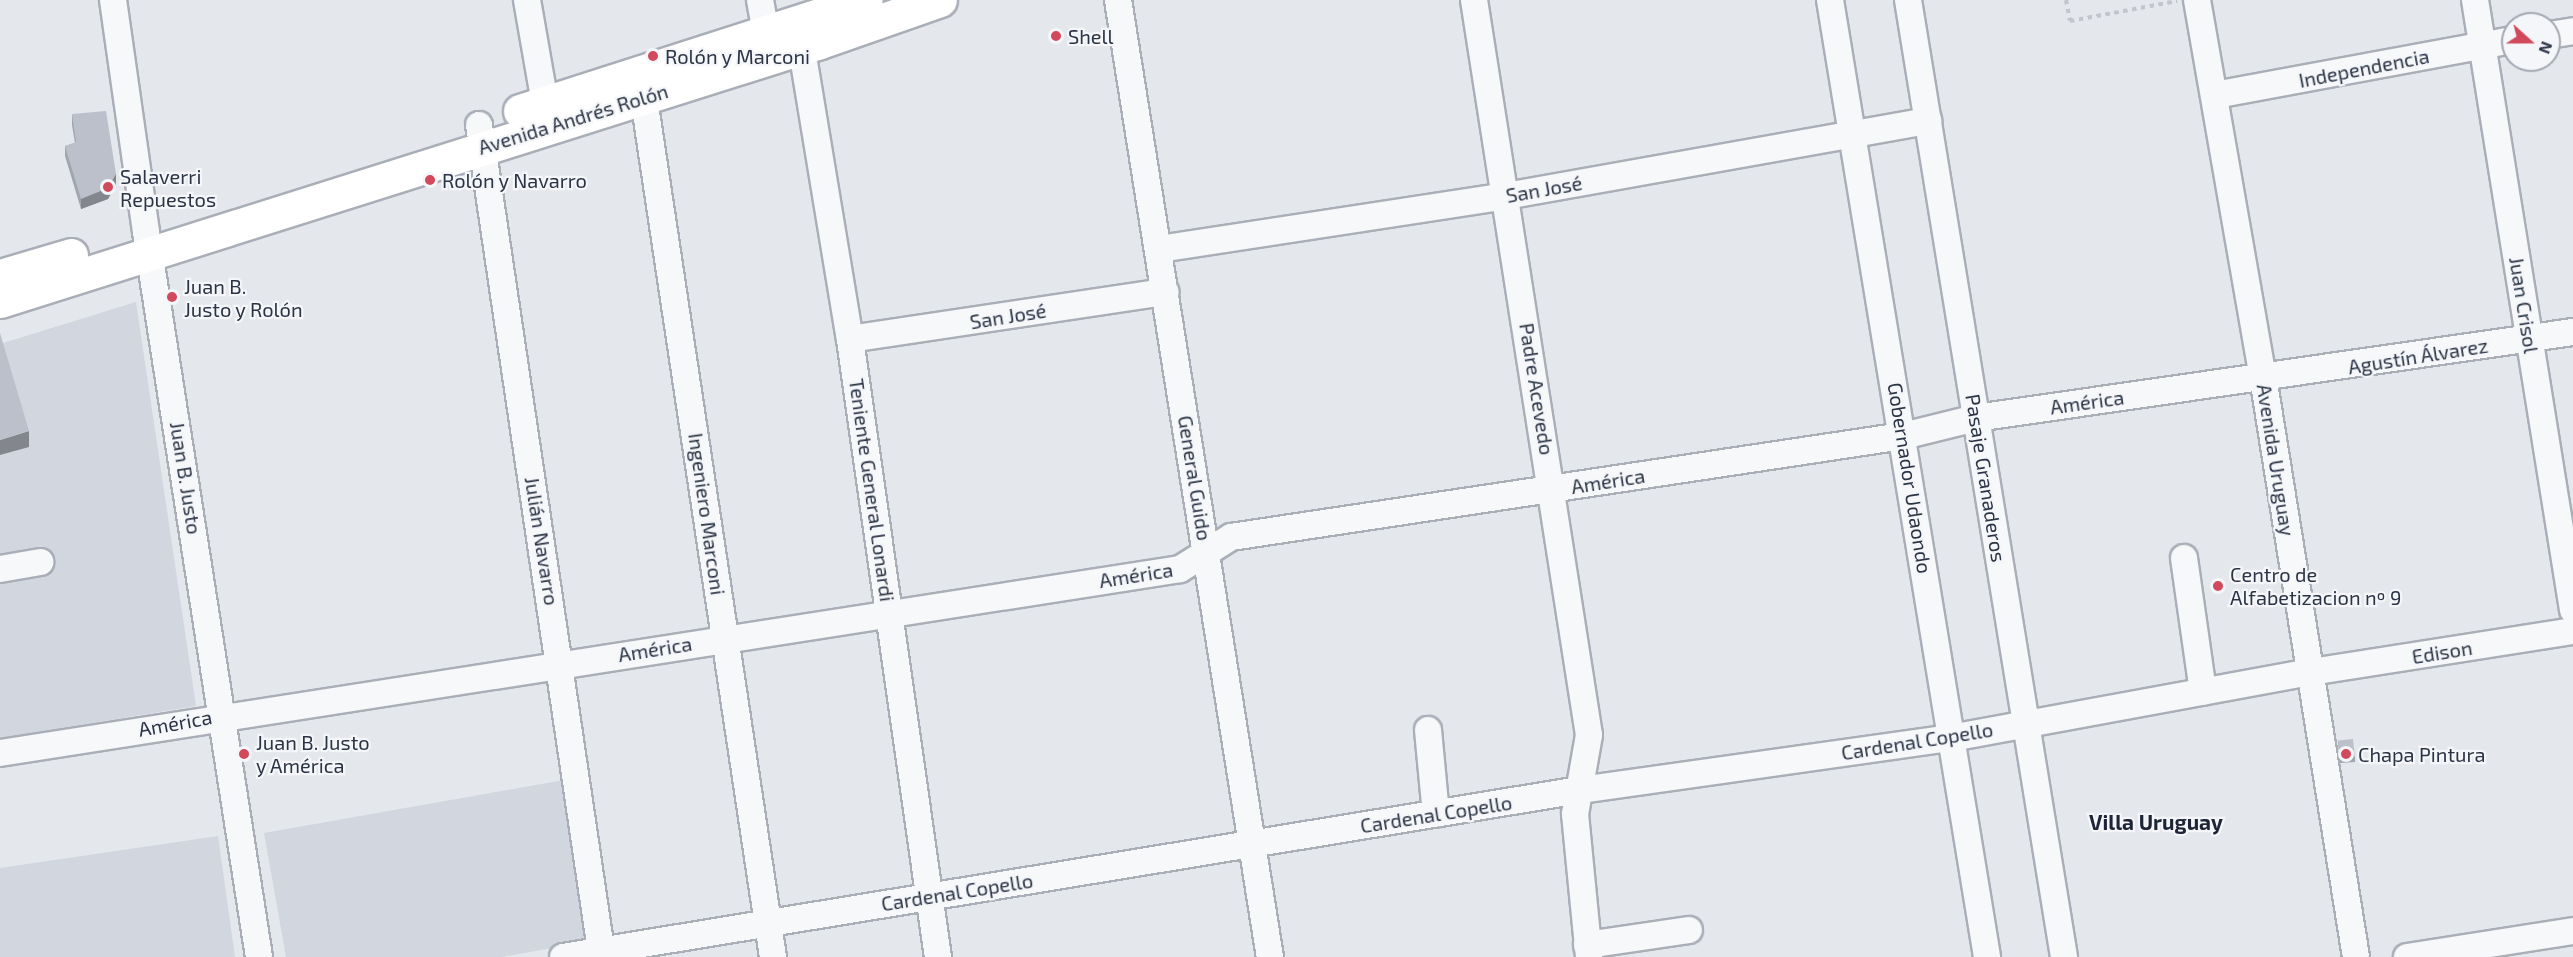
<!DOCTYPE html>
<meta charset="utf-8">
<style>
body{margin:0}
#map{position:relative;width:2573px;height:957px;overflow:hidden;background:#e4e7ec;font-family:"Exo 2",sans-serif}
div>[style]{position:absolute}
.built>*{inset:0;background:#d2d6de}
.path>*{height:4px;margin-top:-2px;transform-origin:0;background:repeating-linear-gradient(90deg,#c2c5cb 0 4.5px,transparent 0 9px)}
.roads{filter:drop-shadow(2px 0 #a9aeb7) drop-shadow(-2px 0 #a9aeb7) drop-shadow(0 2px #a9aeb7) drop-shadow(0 -2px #a9aeb7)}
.minor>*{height:26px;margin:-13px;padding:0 13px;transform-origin:13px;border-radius:13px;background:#f7f8fa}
.major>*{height:33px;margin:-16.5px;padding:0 16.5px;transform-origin:16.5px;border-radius:16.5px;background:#fff}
.wall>*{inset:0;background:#a1a5ae}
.shaded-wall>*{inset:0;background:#83868d}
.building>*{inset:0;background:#bbc0ca;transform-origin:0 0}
.dots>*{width:16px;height:16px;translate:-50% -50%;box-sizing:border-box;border:3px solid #f4f6f9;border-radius:50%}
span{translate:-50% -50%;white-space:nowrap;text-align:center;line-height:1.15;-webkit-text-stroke:4.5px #f4f6f9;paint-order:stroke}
.poi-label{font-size:20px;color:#2b3445}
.left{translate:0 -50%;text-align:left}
.street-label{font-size:20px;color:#2b3445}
.neighbourhood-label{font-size:21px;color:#1d2536;font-weight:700}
.north{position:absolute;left:2501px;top:12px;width:60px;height:60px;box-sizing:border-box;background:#f4f6f9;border:2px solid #a4a8b1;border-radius:50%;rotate:111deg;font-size:16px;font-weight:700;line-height:24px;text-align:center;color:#2b3445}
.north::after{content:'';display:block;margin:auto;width:21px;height:27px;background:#d1495b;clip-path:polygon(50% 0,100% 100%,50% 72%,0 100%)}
</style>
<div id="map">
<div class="built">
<div style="clip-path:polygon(136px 302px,196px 706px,0 738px,0 344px)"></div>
<div style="clip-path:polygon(564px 780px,591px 941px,502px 957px,286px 957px,264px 833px)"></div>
<div style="clip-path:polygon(218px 836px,235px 957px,0 957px,0 868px)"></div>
</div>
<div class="path">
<div style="left:2066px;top:0;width:21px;rotate:79deg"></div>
<div style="left:2070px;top:21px;width:109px;rotate:-10.6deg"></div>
</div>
<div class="roads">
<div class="minor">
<div style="left:113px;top:0;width:234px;rotate:81.9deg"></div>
<div style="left:146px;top:232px;width:734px;rotate:81.14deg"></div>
<div style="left:527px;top:0;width:105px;rotate:80.1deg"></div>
<div style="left:760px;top:0;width:51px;rotate:79.8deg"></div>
<div style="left:1118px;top:0;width:969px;rotate:80.98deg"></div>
<div style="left:1474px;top:0;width:744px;rotate:81.11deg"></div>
<div style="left:1589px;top:735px;width:80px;rotate:100deg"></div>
<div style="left:1575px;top:814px;width:144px;rotate:84.4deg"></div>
<div style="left:1830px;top:0;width:970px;rotate:80.68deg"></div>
<div style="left:1908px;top:0;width:970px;rotate:80.74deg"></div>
<div style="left:2197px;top:0;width:383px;rotate:80.1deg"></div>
<div style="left:2263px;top:377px;width:587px;rotate:80.89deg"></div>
<div style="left:2475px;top:0;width:618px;rotate:80.87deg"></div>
<div style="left:799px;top:32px;width:311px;rotate:80.6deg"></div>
<div style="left:850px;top:339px;width:624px;rotate:81.9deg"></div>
<div style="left:2549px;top:35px;width:24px;rotate:-9deg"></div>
<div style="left:641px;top:79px;width:888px;rotate:81.45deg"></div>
<div style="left:2215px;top:95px;width:303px;rotate:-10.5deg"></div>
<div style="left:479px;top:125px;width:841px;rotate:81.59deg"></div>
<div style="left:1160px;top:249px;width:350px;rotate:-8.7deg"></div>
<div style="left:1506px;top:196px;width:429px;rotate:-10.1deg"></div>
<div style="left:850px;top:339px;width:319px;rotate:-8.5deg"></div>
<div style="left:2184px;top:558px;width:135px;rotate:81.9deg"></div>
<div style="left:0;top:569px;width:41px;rotate:-9.9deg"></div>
<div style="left:1428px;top:730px;width:84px;rotate:84.6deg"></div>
<div style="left:0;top:753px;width:1194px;rotate:-8.86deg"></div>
<div style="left:1180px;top:569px;width:60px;rotate:-32.1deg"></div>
<div style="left:1231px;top:537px;width:680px;rotate:-8.55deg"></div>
<div style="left:1903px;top:436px;width:75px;rotate:-13.9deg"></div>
<div style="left:1976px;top:418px;width:603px;rotate:-8.2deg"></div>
<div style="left:1587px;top:945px;width:103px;rotate:-8.4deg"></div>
<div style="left:563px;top:957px;width:1031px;rotate:-9.33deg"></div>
<div style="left:1580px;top:790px;width:375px;rotate:-8deg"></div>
<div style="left:1951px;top:738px;width:366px;rotate:-10.4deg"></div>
<div style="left:2311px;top:672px;width:265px;rotate:-8.9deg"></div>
<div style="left:2407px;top:957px;width:168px;rotate:-8.9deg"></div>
</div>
<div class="major">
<div style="left:520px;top:111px;width:363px;rotate:-17.8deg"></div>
<div style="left:0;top:276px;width:74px;rotate:-16.5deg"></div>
<div style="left:0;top:301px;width:860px;rotate:-17.53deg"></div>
<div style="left:820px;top:42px;width:127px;rotate:-19.3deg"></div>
</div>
</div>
<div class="wall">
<div style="clip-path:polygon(72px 114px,116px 184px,108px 199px,81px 209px,65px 156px,65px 146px,75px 143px,72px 125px)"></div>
<div style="clip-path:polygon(2338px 741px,2355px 757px,2355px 762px,2340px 763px)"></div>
</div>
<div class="shaded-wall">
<div style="clip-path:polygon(116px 174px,116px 184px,108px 199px,81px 209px,81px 199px)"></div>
<div style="clip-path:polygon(29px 431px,29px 447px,0 455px,0 440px)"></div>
</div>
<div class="building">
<div style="clip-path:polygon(106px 111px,116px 174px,108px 188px,81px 199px,65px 146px,76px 142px,72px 114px)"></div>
<div style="clip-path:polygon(0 333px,29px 431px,0 440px)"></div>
<div style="left:2353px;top:739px;width:18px;height:15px;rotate:84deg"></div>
</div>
<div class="dots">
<div style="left:1056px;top:36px;background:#d1495b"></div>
<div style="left:653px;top:56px;background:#d1495b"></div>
<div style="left:430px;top:180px;background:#d1495b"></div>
<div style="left:108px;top:187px;background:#d1495b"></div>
<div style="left:172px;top:297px;background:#d1495b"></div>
<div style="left:2218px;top:586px;background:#d1495b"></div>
<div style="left:244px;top:754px;background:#d1495b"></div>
<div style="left:2346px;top:754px;background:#d1495b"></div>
</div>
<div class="poi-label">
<span class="left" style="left:1068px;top:36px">Shell</span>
<span class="left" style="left:665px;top:56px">Rolón y Marconi</span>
<span class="left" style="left:120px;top:188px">Salaverri<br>Repuestos</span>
<span class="left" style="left:442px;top:180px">Rolón y Navarro</span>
<span class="left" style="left:184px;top:298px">Juan B.<br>Justo y Rolón</span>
<span class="left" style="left:2230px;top:586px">Centro de<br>Alfabetizacion nº 9</span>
<span class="left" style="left:256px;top:754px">Juan B. Justo<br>y América</span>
<span class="left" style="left:2358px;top:754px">Chapa Pintura</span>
</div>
<div class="street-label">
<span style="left:2364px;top:68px;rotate:-11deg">Independencia</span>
<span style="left:573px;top:119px;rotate:-17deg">Avenida Andrés Rolón</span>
<span style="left:1544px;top:189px;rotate:-10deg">San José</span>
<span style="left:2524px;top:305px;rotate:81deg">Juan Crisol</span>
<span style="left:1008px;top:316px;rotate:-9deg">San José</span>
<span style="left:2418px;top:356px;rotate:-9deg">Agustín Álvarez</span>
<span style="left:1537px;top:389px;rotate:81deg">Padre Acevedo</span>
<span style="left:2087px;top:402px;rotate:-8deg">América</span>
<span style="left:2276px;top:460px;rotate:81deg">Avenida Uruguay</span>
<span style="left:186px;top:478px;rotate:81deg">Juan B. Justo</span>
<span style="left:1195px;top:478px;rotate:81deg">General Guido</span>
<span style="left:1910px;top:478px;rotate:81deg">Gobernador Udaondo</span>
<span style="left:1986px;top:478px;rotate:81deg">Pasaje Granaderos</span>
<span style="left:1608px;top:481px;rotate:-9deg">América</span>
<span style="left:872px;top:490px;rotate:82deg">Teniente General Lonardi</span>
<span style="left:707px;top:514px;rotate:82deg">Ingeniero Marconi</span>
<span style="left:542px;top:541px;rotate:81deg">Julián Navarro</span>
<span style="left:1136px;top:575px;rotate:-9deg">América</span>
<span style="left:655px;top:649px;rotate:-9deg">América</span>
<span style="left:2442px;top:652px;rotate:-9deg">Edison</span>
<span style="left:175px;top:723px;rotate:-10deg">América</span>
<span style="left:1917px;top:741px;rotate:-9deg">Cardenal Copello</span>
<span style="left:1436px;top:814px;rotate:-9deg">Cardenal Copello</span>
<span style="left:957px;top:892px;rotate:-9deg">Cardenal Copello</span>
</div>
<div class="neighbourhood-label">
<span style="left:2156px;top:822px">Villa Uruguay</span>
</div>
<div class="north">N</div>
</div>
